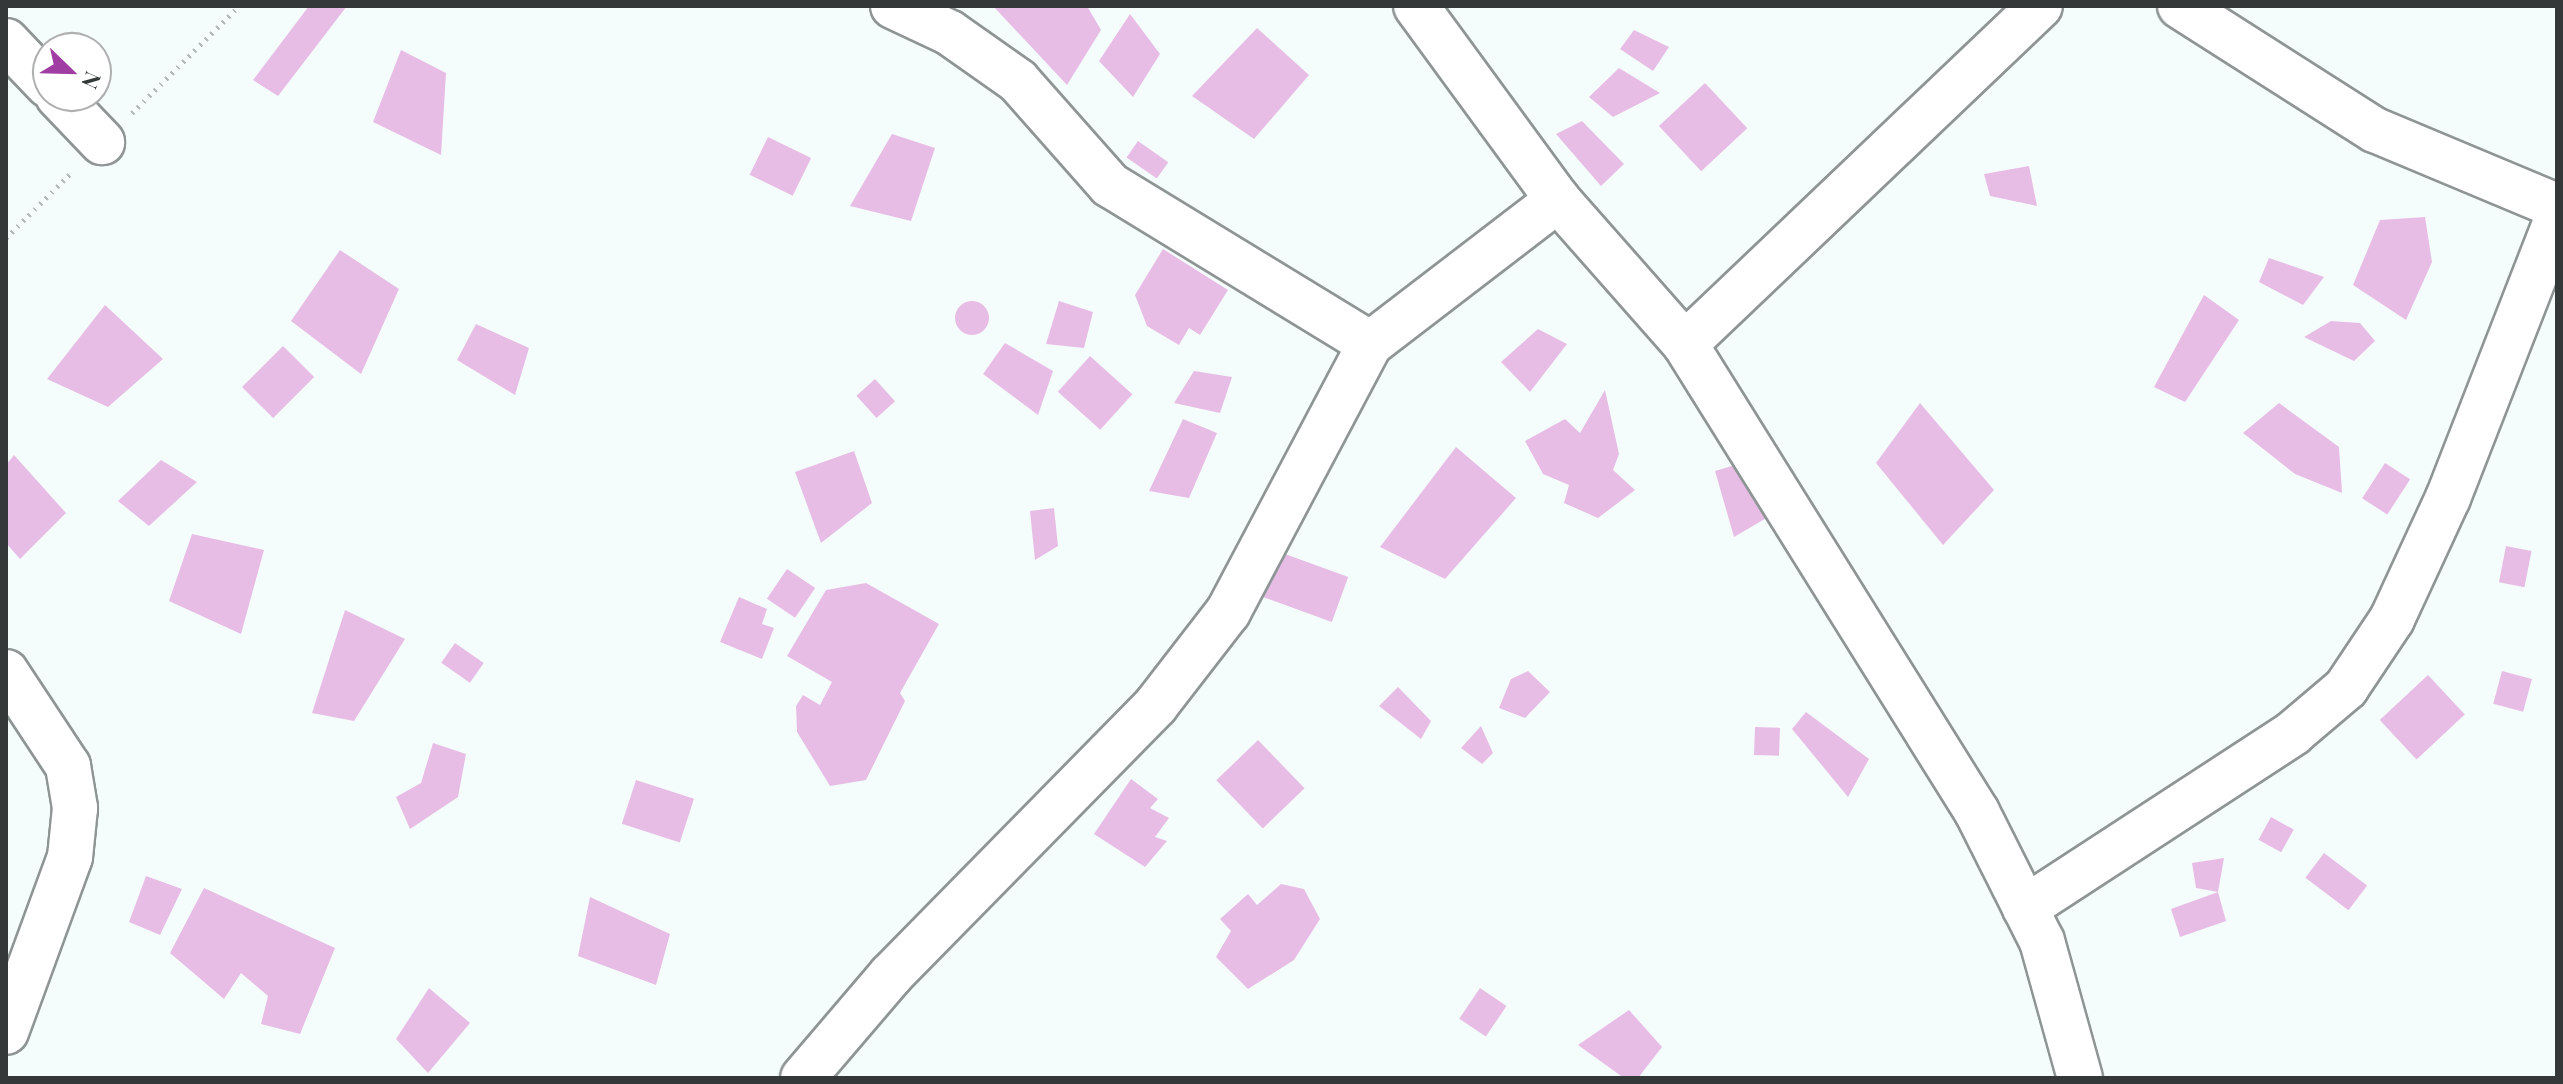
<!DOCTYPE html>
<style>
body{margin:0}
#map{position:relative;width:2563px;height:1084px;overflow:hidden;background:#f5fdfc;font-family:"Playfair Display",serif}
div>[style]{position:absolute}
.building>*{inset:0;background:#e7bde6;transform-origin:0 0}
.round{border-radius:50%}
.path>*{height:5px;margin-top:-2.5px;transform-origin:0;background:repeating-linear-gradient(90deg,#b3bab9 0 2px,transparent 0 8px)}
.roads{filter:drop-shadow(2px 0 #8e9594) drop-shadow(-2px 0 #8e9594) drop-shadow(0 2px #8e9594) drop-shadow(0 -2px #8e9594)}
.minor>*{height:44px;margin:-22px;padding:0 22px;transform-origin:22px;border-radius:22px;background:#fff}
span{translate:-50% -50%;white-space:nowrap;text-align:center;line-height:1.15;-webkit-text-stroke:8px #fff;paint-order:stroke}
.frame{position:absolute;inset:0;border:8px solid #353838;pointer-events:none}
.north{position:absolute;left:32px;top:32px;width:80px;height:80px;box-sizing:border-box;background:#fff;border:2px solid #aeafaf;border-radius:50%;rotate:113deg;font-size:22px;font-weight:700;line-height:32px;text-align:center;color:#353838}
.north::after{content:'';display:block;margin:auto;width:28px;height:36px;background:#a03da3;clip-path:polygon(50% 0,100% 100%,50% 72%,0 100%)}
</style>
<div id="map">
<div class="building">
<div style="clip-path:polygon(309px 6px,347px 6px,278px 96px,253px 80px)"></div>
<div style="clip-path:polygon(993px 6px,1087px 6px,1101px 30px,1067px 85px)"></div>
<div style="clip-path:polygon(1130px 14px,1160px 54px,1133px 97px,1099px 61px)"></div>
<div style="clip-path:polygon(1257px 28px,1309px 75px,1254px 139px,1192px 96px)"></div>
<div style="clip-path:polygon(1634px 30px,1669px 47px,1653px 71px,1620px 49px)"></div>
<div style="clip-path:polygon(401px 50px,446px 73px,441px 155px,373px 122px)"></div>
<div style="clip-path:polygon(1619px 68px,1660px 93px,1613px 117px,1589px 97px)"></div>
<div style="left:1705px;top:83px;width:62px;height:63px;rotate:47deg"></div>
<div style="clip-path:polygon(1582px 121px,1624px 164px,1601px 186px,1556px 134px)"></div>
<div style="clip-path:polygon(892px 134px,935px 148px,911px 221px,850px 206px)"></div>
<div style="left:768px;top:137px;width:48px;height:42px;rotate:26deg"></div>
<div style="left:1138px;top:141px;width:37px;height:20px;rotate:35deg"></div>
<div style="clip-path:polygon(2029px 166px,2037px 206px,1990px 196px,1984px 174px)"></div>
<div style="clip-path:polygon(2425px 217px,2432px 262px,2406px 320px,2353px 285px,2380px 220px)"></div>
<div style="clip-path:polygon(1163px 249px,1228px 290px,1200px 335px,1189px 328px,1179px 345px,1147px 326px,1135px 295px)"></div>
<div style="clip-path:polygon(340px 250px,399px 289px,361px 374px,291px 321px)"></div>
<div style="clip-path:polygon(2269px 258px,2324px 277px,2303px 305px,2259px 282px)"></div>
<div style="clip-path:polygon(2204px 295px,2239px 320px,2185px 402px,2154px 387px)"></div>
<div style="clip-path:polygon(1059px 301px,1093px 312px,1084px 348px,1046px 344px)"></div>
<div class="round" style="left:955px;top:301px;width:34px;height:34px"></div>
<div style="clip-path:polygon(105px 305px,163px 359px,108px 407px,47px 379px)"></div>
<div style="clip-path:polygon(2331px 321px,2360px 323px,2375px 341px,2354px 361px,2304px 337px)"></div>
<div style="clip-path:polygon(476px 324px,529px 348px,515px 395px,457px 360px)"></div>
<div style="clip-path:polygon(1538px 329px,1567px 344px,1530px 392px,1501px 362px)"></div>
<div style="clip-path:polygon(1005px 343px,1053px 371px,1038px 415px,983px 374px)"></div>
<div style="left:283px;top:346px;width:44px;height:58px;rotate:45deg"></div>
<div style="left:1090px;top:356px;width:57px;height:48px;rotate:42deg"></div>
<div style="clip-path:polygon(1194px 371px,1232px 377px,1220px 413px,1174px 403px)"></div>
<div style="left:875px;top:379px;width:30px;height:25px;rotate:48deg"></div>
<div style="clip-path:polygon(1605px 390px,1619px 454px,1613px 470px,1635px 490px,1598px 518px,1564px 503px,1569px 485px,1543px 474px,1525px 441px,1565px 419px,1580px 433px)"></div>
<div style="clip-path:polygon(1920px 403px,1994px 490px,1943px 545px,1876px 463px)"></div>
<div style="clip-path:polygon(2279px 403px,2339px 447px,2342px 493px,2295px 474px,2243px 433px)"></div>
<div style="clip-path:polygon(1183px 419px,1217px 433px,1189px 498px,1149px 491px)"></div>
<div style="clip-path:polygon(1456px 447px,1516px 498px,1445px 579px,1380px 547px)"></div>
<div style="clip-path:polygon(854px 451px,872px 503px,821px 543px,795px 472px)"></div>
<div style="clip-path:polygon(14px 455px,66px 513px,20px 559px,6px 543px,6px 465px)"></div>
<div style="clip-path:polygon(161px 460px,197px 482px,149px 526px,118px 501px)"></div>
<div style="clip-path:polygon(1745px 462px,1775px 513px,1734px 537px,1715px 471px)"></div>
<div style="left:2385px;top:463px;width:30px;height:42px;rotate:33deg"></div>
<div style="clip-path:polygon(1054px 508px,1058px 546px,1035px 560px,1030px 511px)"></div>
<div style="clip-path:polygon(192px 534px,264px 550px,241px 634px,169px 601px)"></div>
<div style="left:2506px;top:546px;width:26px;height:37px;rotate:11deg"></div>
<div style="left:1274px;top:550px;width:79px;height:48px;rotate:20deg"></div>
<div style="left:787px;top:569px;width:34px;height:36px;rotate:34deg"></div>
<div style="clip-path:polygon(866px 583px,939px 624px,900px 693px,905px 701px,866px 780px,830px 786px,797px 732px,796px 706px,803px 695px,820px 705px,832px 682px,787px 656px,826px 590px)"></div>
<div style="clip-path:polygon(739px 597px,767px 609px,762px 624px,774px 628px,762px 659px,720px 642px)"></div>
<div style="clip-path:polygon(345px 610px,405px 639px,354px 721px,312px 713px)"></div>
<div style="left:455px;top:643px;width:35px;height:24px;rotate:35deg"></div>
<div style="clip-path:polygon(1528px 671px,1550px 692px,1525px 718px,1499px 708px,1511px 679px)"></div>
<div style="left:2502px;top:671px;width:31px;height:34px;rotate:15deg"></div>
<div style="left:2428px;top:675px;width:54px;height:66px;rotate:47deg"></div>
<div style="clip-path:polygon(1398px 687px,1431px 721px,1421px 739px,1379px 706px)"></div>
<div style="clip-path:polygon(1806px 712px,1869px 759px,1848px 797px,1792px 729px)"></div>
<div style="clip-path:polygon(1481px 726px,1493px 753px,1482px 764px,1461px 748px)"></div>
<div style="left:1755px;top:727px;width:25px;height:28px;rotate:2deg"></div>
<div style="left:1258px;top:740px;width:67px;height:58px;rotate:46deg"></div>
<div style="clip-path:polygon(433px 743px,466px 754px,458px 797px,410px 829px,396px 797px,421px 783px)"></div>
<div style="clip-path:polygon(1131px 779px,1158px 799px,1150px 808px,1169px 818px,1155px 837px,1167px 841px,1145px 867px,1094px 834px)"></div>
<div style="left:636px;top:780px;width:61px;height:46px;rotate:18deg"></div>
<div style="left:2271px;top:817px;width:26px;height:26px;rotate:29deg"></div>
<div style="left:2324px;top:853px;width:54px;height:31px;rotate:37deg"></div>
<div style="clip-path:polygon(2224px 858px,2218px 892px,2226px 921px,2180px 937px,2171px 909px,2218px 892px,2196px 888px,2192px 863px)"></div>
<div style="clip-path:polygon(146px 876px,182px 889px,160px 935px,129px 922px)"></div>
<div style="clip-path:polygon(1281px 884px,1304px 889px,1320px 919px,1294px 960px,1248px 989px,1216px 957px,1231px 931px,1220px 919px,1248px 894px,1257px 905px)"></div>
<div style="clip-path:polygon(204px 888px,335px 948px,300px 1034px,261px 1024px,268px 996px,241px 973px,224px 999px,170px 953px)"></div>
<div style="clip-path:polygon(590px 897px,670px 934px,656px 985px,578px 956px)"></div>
<div style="clip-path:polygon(429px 988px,470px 1023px,428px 1073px,396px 1039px)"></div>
<div style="left:1480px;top:988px;width:32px;height:37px;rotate:34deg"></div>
<div style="clip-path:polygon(1629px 1010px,1662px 1047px,1638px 1078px,1624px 1078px,1578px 1045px)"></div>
</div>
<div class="path">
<div style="left:132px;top:113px;width:151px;rotate:-45deg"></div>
<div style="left:6px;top:238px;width:95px;rotate:-45deg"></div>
</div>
<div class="roads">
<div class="minor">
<div style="left:893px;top:6px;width:63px;rotate:25.3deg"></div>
<div style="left:950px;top:33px;width:83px;rotate:35.2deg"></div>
<div style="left:1018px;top:81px;width:139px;rotate:48.5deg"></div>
<div style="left:1110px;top:185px;width:305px;rotate:31.4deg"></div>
<div style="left:1416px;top:6px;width:240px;rotate:53.8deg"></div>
<div style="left:1558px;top:200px;width:192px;rotate:48.6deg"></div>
<div style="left:1685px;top:344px;width:552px;rotate:58.04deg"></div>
<div style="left:1977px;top:812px;width:144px;rotate:63.3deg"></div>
<div style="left:2042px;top:941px;width:142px;rotate:74.5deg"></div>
<div style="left:2180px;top:6px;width:231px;rotate:32.5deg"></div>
<div style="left:2375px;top:130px;width:197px;rotate:22.7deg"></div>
<div style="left:6px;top:41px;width:61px;rotate:46.3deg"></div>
<div style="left:58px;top:96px;width:64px;rotate:46.3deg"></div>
<div style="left:1685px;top:344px;width:490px;rotate:-43.6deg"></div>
<div style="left:6px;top:672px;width:113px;rotate:56.6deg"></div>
<div style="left:68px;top:766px;width:43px;rotate:80.5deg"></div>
<div style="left:75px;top:808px;width:49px;rotate:95.8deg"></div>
<div style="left:70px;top:857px;width:186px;rotate:110.1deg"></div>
<div style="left:2025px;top:908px;width:320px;rotate:-33.1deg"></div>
<div style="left:2293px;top:733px;width:70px;rotate:-40.3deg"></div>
<div style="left:2346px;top:688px;width:83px;rotate:-56.3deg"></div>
<div style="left:2392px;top:619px;width:133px;rotate:-65.2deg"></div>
<div style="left:2448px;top:498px;width:300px;rotate:-68.7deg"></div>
<div style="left:803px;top:1078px;width:135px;rotate:-49.5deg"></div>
<div style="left:891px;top:975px;width:378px;rotate:-45.5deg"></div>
<div style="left:1156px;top:705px;width:118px;rotate:-52.3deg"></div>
<div style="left:1228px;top:612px;width:303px;rotate:-62.1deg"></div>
<div style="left:1370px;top:344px;width:237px;rotate:-37.5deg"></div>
</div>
</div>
<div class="frame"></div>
<div class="north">N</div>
</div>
